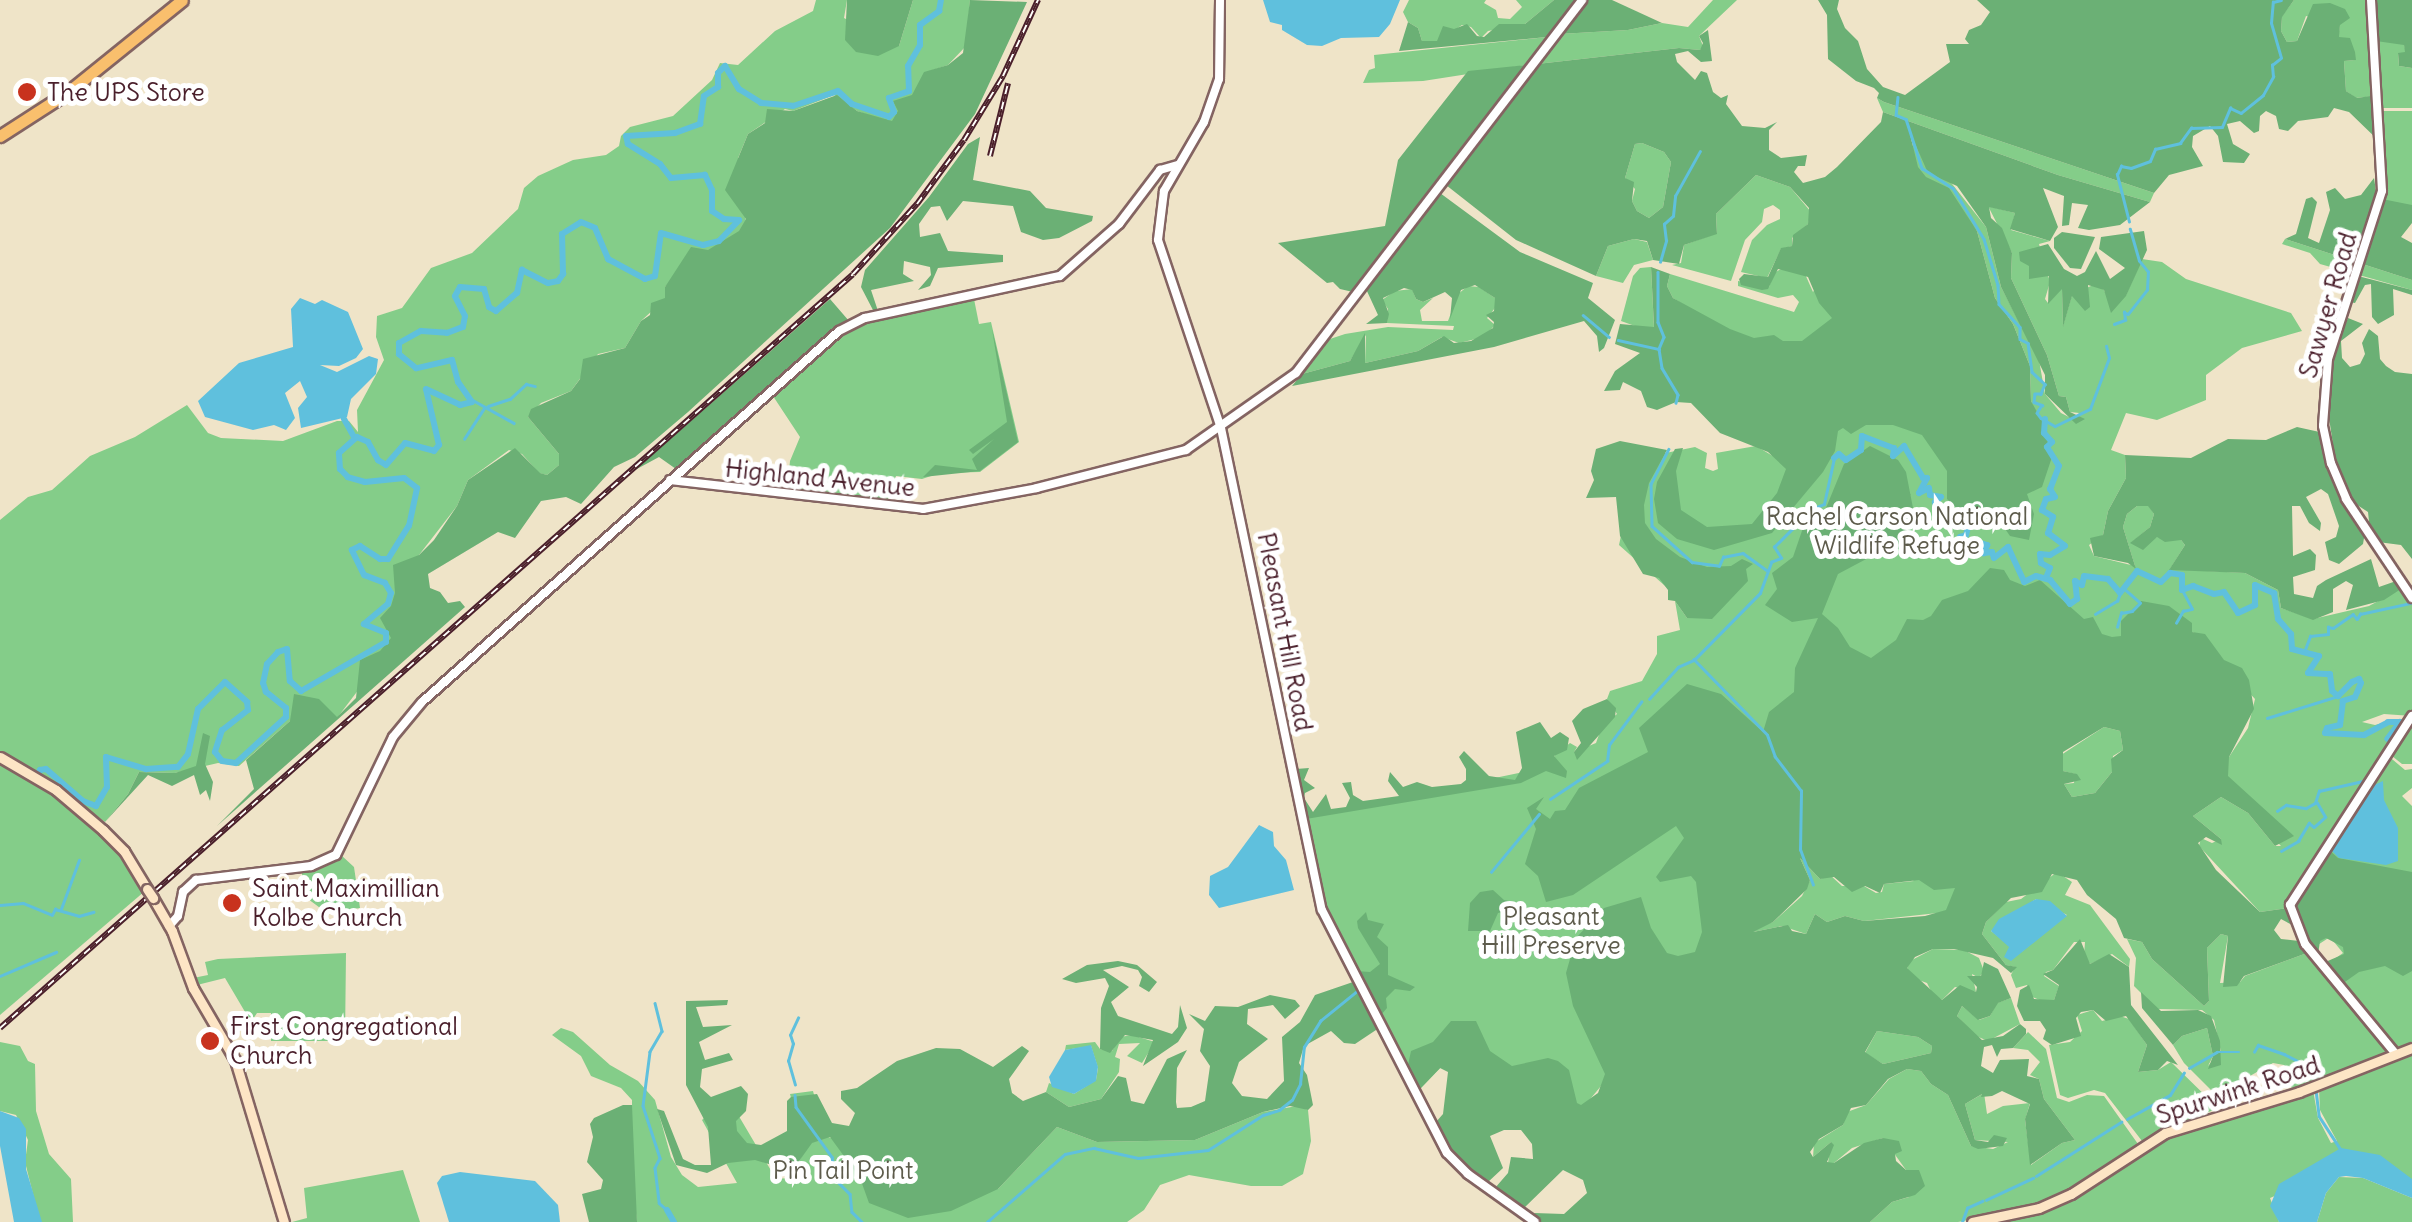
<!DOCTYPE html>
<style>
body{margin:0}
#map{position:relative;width:2412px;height:1222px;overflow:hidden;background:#efe4c8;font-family:Delius,sans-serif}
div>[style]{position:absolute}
.green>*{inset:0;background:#84cd89;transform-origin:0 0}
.forest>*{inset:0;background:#6bb075}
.water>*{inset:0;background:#5fc0dd}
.stream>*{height:2.5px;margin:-1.25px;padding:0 1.25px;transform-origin:1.25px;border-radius:1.25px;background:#5fc0dd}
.river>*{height:6px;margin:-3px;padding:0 3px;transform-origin:3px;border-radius:3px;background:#5fc0dd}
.roads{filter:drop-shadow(2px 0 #846462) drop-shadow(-2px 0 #846462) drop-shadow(0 2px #846462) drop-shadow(0 -2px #846462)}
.tertiary>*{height:8px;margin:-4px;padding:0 4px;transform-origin:4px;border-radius:4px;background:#fff}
.secondary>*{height:9px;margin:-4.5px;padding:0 4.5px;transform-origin:4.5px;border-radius:4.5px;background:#fde5c5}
.primary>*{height:11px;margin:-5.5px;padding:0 5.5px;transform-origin:5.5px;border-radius:5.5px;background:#f9bf6d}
.rail>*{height:6px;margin-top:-3px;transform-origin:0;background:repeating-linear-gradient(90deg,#fff 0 8px,#4a1f2b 0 16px);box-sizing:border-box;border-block:2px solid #4a1f2b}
.bridges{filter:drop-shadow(2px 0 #846462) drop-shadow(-2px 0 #846462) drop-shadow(0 2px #846462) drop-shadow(0 -2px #846462)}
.secondary-bridge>*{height:9px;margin:-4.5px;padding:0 4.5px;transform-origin:4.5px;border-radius:4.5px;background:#fde5c5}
.dots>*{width:28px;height:28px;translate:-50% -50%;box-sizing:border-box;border:5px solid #fff;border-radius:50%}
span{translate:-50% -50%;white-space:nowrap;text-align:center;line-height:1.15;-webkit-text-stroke:10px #fff;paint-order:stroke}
.poi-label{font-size:25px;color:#4a1f2b}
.left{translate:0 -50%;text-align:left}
.street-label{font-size:25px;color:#4a1f2b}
.park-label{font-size:25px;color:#5e5c4c}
</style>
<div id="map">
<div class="green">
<div style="clip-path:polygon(816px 0,847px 0,844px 18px,899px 46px,913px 0,970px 0,966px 46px,948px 65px,927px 72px,898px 126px,857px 111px,834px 95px,793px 111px,785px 109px,748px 134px,738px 158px,747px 230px,734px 251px,701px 250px,665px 287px,666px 298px,641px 321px,625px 348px,598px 354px,571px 391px,541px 403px,528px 417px,559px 454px,559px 465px,547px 475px,539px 473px,522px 454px,509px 450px,468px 480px,457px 506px,419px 555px,394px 643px,337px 718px,290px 721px,239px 766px,218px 763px,175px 773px,139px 772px,128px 794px,105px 822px,53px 783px,0 753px,0 520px,28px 497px,52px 490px,90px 456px,135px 437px,187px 405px,208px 433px,221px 438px,283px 441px,337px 421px,349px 421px,358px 432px,357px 410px,384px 360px,376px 337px,377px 316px,402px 308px,431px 268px,472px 253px,518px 209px,524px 188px,538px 176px,573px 160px,606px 155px,619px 146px,621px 136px,630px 127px,673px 116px,712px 80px,720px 63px,738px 65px,775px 31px,813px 11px)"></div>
<div style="clip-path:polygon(1409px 0,1486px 0,1484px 3px,1496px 10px,1498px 18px,1510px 19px,1522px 7px,1516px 0,1554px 0,1525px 24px,1488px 31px,1481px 38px,1471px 27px,1462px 25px,1437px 42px,1422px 41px,1418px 28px,1408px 22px,1403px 12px)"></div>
<div style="clip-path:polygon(1713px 0,1737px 0,1699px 36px,1703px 46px,1700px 50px,1679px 48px,1537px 64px,1560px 34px,1628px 30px,1662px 23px,1688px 27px)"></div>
<div style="clip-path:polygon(2294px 0,2369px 0,2375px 96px,2356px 98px,2346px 91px,2344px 61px,2355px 60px,2338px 38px,2340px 25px,2306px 16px,2297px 41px,2287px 42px,2281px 31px,2282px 16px)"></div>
<div style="clip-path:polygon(1547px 37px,1526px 65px,1423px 81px,1363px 83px,1369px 70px,1375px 68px,1374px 55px)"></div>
<div style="clip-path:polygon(2385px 40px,2404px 44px,2406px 53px,2398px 54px,2399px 66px,2412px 68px,2412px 108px,2380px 108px,2376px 41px)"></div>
<div style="clip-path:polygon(1877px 98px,1884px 102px,2154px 193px,2150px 202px,2058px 175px,1883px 112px)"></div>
<div style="left:2412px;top:111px;width:94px;height:31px;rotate:90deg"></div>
<div style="clip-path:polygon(1912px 133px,1986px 227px,2001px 287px,2039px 360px,2045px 394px,2061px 413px,2075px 420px,2079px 413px,2070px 412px,2066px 397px,2059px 396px,2047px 355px,2011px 278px,2012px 253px,1988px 206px,2015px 213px,2011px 230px,2050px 241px,2039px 244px,2050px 282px,2045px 299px,2048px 303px,2062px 288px,2063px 326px,2072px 295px,2095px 284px,2104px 290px,2109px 301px,2126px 295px,2142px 259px,2162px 262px,2186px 279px,2291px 313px,2302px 331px,2242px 348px,2206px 375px,2206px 400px,2157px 420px,2126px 413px,2111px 450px,2125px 455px,2126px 478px,2108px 511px,2103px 535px,2089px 545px,2094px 556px,2135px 566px,2123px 527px,2127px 514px,2137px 506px,2149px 506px,2154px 514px,2150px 527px,2131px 543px,2157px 537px,2181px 540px,2185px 545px,2170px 569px,2245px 573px,2278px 590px,2281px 608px,2313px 619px,2369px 606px,2404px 587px,2412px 598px,2412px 716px,2384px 714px,2362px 722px,2375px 725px,2398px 719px,2404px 729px,2412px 724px,2412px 764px,2402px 764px,2392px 756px,2394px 752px,2386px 754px,2405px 770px,2412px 769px,2412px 788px,2402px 796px,2412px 806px,2412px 1048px,2394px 1048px,2323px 967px,2343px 953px,2330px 937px,2310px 950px,2319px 855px,2291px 894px,2288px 908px,2260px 912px,2199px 846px,2201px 838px,2212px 843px,2221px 839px,2193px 816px,2221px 797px,2248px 813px,2275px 846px,2281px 846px,2204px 765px,2229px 757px,2248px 728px,2255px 699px,2193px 632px,2011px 763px,1947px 912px,1864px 921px,1845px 916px,1827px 922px,1815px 914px,1806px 934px,1782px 926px,1753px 932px,1751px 929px,1773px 922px,1802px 896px,1810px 880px,1800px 858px,1820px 879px,1830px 875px,1842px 886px,1864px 886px,1876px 893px,1882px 892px,1884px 884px,1914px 881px,1775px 796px,1729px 971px,1601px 1086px,1562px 1133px,1450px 1058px,1420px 1089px,1325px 909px,1306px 817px,1558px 765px,1554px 756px,1570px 743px,1577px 747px,1574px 752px,1596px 743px,1602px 726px,1617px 714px,1607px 699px,1610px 691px,1642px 681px,1657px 654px,1657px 636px,1680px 630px,1675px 601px,1687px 618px,1700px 617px,1619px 545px,1626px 512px,1617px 463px,1695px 447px,1707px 453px,1705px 468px,1713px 471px,1718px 469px,1716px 453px,1756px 446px,1795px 469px,1844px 403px,2037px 417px,2031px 401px,2030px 366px,2013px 324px,1995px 298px,1977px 231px,1969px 221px,1978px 324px,1691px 373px,1684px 305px,1673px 298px,1667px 286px,1670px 274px,1794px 312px,1799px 302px,1793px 295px,1778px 298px,1738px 286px,1738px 281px,1769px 287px,1774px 273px,1781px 269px,1805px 274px,1813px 292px,1913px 149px)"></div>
<div style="clip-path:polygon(1642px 143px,1664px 152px,1671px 162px,1663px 207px,1649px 218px,1637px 211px,1632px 201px,1635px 189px,1625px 178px,1635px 144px)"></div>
<div style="clip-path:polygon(1756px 175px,1790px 187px,1811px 212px,1808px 224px,1792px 238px,1792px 246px,1781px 249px,1767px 278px,1741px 272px,1752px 240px,1767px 225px,1780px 219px,1780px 210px,1773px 205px,1764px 209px,1762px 222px,1745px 240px,1731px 281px,1672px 265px,1681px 263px,1684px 245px,1717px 233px,1716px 214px)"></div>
<div style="clip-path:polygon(1634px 239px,1647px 242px,1653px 260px,1634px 265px,1623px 283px,1596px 276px,1608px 246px)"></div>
<div style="clip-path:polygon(2285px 239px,2412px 280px,2412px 290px,2320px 264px,2310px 253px,2282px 244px)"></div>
<div style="clip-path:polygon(1651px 267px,1654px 328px,1646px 330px,1621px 321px,1633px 276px,1640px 268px)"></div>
<div style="clip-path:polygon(1468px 286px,1479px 287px,1495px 298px,1495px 308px,1487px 318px,1495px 325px,1484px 337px,1459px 343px,1442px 337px,1418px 351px,1365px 363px,1366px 335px,1350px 361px,1302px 374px,1330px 339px,1345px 334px,1388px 327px,1453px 330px,1454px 326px,1387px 323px,1388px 309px,1382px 300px,1395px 291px,1412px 289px,1416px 299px,1423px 302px,1433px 298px,1420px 310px,1422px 321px,1448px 321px,1458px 294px)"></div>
<div style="clip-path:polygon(974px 299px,979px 324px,991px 322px,1019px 442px,980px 472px,940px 473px,922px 479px,896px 476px,887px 502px,787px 491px,790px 461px,800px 437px,771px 393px,838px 334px,862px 322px)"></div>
<div style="clip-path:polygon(2104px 727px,2120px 731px,2123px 750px,2113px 756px,2112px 772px,2095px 793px,2072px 797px,2064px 784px,2074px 783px,2075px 774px,2063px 771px,2061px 755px)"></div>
<div style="clip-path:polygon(0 761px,63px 799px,105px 837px,145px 891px,0 1015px)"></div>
<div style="clip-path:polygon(341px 855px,354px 867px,360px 908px,327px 913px,308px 899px,301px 870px,330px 864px)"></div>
<div style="clip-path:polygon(evenodd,2057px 872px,2072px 882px,2065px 895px,2090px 905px,2130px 959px,2129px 967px,2112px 954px,2090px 964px,2084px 955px,2085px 942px,2074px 942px,2053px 970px,2046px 972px,2044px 976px,2059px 986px,2054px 1000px,2044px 1002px,2030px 996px,2027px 985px,2016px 988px,2011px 975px,2015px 967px,2006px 965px,1982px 934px,1986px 922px,2006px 902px,2021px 899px,2057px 872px,2036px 899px,2067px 915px,2020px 953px,1991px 931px,2036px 899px)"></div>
<div style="clip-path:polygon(2221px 934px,2228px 936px,2220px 983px,2240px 982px,2245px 976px,2307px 953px,2386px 1051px,2371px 1063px,2292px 1089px,2284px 1065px,2273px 1063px,2216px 1095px,2184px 1063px,2173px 1045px,2182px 1036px,2207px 1028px,2213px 1056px,2208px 1066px,2221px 1052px,2214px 1020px,2202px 1010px,2157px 1009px,2134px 986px,2136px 958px,2127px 939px,2142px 942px,2152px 959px,2204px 1006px,2209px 1001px,2207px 948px)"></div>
<div style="clip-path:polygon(1933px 949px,1964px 950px,1979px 958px,1984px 971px,1979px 978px,1972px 974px,1976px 992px,1955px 987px,1942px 1000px,1932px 993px,1927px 983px,1913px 978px,1907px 968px,1910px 961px)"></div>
<div style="clip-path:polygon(346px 953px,345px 1041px,271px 1041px,271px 1013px,257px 1013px,251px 1022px,225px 978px,197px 985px,193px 978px,208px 975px,205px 962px,218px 959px)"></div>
<div style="clip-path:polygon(2011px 998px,2020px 1024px,1988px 1041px,1976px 1036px,1957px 1016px,1962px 1006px,1979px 1020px,1990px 1016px,1997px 1003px)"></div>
<div style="clip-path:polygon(2093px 1010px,2102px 1021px,2120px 1016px,2129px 1019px,2147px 1045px,2138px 1072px,2158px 1070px,2171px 1062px,2218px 1108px,2142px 1141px,2105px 1093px,2094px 1090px,2068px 1098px,2060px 1095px,2049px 1045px,2070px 1042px,2082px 1031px,2077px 1015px)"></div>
<div style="clip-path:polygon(561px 1028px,573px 1032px,610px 1065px,638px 1081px,655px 1100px,671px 1157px,682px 1175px,698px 1187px,737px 1183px,702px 1120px,727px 1096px,776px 1179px,789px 1178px,805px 1151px,790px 1094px,813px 1091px,825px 1136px,998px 1189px,1057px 1127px,1097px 1142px,1195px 1140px,1263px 1112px,1297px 1106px,1308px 1110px,1311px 1141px,1303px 1174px,1282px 1186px,1251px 1186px,1189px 1175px,1160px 1185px,1144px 1210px,1127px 1222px,637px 1222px,632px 1177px,632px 1100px,621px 1088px,591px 1076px,581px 1056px,552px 1035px)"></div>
<div style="clip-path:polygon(1877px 1031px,1918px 1037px,1932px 1046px,1931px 1053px,1883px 1064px,1865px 1053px)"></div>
<div style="clip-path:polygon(2028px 1032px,2046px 1049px,2057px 1098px,2069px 1102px,2087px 1095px,2104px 1096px,2138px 1144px,2071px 1189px,2024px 1209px,1958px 1222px,1870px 1222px,1892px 1202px,1909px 1197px,1906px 1170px,1883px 1138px,1852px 1148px,1834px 1163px,1828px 1163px,1831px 1142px,1813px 1157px,1814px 1143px,1843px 1125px,1847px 1112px,1866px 1105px,1889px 1079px,1907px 1069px,1921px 1071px,1931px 1084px,1948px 1095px,1971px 1146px,1993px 1149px,2008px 1142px,1975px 1140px,1965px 1104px,1984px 1093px,1987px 1114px,2003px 1106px,2030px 1103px,2025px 1120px,2031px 1165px,2062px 1143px,2075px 1140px,2044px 1099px,2039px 1079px,2030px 1075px,2040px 1062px,2028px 1050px,2013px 1048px)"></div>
<div style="clip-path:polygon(1132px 1035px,1155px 1042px,1142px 1063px,1127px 1056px,1140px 1043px,1119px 1044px,1115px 1057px,1120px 1059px,1119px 1072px,1101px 1099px,1069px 1107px,1046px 1092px,1049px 1083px,1074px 1094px,1096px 1080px,1098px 1068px,1091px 1046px,1065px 1050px,1066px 1045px,1095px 1042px,1100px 1049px,1112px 1051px,1120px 1037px)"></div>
<div style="clip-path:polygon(0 1042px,20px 1046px,28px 1061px,35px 1064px,36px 1111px,49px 1154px,71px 1179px,73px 1222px,40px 1222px,25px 1162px,28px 1140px,16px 1115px,0 1111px)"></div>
<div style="clip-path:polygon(2412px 1051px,2412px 1185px,2357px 1161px,2270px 1198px,2279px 1222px,1983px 1222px,2041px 1212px,2164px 1137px,2313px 1090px,2318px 1118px,2331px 1143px,2337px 1141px,2320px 1110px,2319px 1088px)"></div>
<div style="clip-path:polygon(403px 1170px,420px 1222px,292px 1222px,307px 1218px,304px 1188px)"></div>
<div style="clip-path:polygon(2339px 1177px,2363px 1178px,2412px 1198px,2412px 1222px,2317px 1222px,2326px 1193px)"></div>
</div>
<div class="forest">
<div style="clip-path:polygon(847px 0,913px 0,899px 46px,878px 56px,856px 52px,845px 40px)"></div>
<div style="clip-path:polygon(970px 0,1027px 2px,975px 114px,890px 228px,688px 412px,635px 457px,614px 467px,581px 504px,566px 497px,541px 501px,515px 538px,498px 532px,428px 574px,430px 588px,440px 592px,448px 603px,460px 601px,465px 607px,217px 826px,254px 789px,246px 760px,290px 721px,294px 694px,319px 699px,337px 717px,356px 698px,360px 660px,380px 651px,391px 638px,380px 618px,391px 606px,395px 593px,393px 565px,419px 555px,434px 540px,457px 506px,468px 480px,515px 448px,540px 473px,547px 475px,559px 465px,559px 454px,528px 417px,531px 409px,571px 391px,580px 379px,583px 359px,625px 348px,641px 321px,650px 315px,651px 303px,665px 298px,665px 287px,691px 247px,708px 250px,739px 231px,746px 219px,725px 190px,748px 134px,765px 123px,767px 109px,793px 111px,837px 95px,857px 111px,892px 121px,898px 111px,893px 101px,912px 95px,924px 72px,948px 65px,963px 53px)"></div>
<div style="clip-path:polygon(1554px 0,1576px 0,1547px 37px,1399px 51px,1408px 22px,1418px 28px,1422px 41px,1437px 41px,1443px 26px,1454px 29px,1467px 24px,1477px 36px,1484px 37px,1499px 24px,1525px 24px)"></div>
<div style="clip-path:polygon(1586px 0,1612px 0,1662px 23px,1628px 30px,1560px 34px)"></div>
<div style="clip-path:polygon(1818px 0,1839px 0,1837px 9px,1845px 28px,1858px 41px,1867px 69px,1883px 87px,1905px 95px,1950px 62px,1946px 44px,1969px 44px,1965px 39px,1969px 30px,1981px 25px,1990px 12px,1977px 0,2294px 0,2282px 17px,2281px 31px,2287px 42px,2297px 41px,2313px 4px,2330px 3px,2345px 9px,2350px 18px,2340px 25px,2339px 37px,2350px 38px,2355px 52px,2356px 60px,2344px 61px,2346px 91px,2357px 98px,2377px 95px,2380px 142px,2349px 112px,2334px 108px,2328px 117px,2298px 121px,2288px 131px,2279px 129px,2276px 116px,2266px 111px,2260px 116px,2259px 131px,2254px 133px,2240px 121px,2227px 124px,2233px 144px,2250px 154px,2244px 163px,2223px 162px,2218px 136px,2210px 126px,2193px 136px,2192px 147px,2203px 166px,2169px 175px,2154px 193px,1884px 102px,1877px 98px,1879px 93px,1874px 88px,1856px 81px,1828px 59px,1827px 15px)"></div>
<div style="clip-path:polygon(2373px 0,2412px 0,2412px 68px,2399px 66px,2398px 53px,2405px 52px,2404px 45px,2376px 41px)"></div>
<div style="clip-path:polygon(evenodd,1708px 30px,1712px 61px,1701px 62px,1688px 51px,1675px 54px,1677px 62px,1695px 80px,1701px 71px,1707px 73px,1713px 92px,1721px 98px,1728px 95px,1726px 104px,1742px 126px,1765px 128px,1777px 122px,1769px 130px,1769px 150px,1781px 158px,1807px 155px,1805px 166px,1798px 166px,1794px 172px,1803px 183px,1825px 177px,1837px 167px,1881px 122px,1883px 112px,2058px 175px,2150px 202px,2120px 225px,2089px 230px,2078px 228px,2088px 205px,2072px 203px,2069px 225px,2062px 226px,2064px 196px,2043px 188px,2058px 227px,2050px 241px,2010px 229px,2015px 213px,1989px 207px,1991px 218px,2002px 228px,2012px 253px,2011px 278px,2047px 355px,2059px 396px,2066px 397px,2070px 412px,2085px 419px,2076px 424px,2045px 394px,2045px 375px,2001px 287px,1986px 227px,1957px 186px,1928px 173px,1909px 130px,1918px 167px,1926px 177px,1949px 188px,1977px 231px,1995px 298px,2013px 324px,2030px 366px,2031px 401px,2042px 421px,2052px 457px,2042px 487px,2027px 494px,2034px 514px,2029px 540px,2010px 536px,2001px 523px,1983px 523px,1963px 514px,1947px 499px,1947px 471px,1922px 435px,1893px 425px,1866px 425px,1851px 434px,1843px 428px,1838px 431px,1835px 451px,1823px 472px,1772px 533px,1714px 550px,1677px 539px,1658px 523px,1654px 499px,1657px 482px,1675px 449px,1683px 448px,1676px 471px,1681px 510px,1707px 527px,1752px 524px,1777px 493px,1786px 469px,1768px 452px,1720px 433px,1691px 403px,1676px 402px,1657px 410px,1647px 407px,1641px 391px,1623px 382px,1620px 390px,1604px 391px,1615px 371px,1640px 353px,1615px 344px,1620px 324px,1654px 327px,1651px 267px,1670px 274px,1667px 286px,1673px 298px,1730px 329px,1754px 338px,1774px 335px,1783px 341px,1802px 341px,1832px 318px,1819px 303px,1808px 277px,1778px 269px,1768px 289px,1762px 290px,1741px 285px,1739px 279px,1744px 274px,1768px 277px,1781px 248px,1792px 246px,1793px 235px,1808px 224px,1809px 208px,1790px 187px,1756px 175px,1716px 214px,1717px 234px,1684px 245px,1679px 264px,1653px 260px,1647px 241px,1634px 239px,1608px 246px,1596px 276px,1516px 240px,1446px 185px,1537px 64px,1679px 48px,1700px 50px,1703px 43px,1699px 36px,1708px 30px,1642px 143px,1664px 152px,1671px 162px,1663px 207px,1649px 218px,1637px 211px,1632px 201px,1634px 182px,1625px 178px,1635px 144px,1642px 143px)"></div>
<div style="clip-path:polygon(1526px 65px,1353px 292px,1340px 289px,1333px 282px,1327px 283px,1278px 243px,1385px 226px,1398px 160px,1468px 71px)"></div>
<div style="clip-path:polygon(980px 137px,973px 180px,1030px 191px,1046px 208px,1093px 216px,1092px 221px,1059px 238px,1043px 240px,1021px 232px,1013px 206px,963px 201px,947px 221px,940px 206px,931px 207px,919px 224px,920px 237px,940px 233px,948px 251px,1003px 255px,1003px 262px,938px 268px,930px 286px,918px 290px,931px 275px,930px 267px,904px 261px,903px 274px,914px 281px,871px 290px,878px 311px,874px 312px,861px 287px,865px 270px,929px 197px,968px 144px)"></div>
<div style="clip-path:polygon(2374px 178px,2377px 198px,2412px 205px,2412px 223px,2401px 237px,2412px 243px,2412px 280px,2285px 239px,2296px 234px,2306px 199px,2312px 197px,2317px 202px,2308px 238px,2319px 243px,2330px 210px,2326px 192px,2335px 188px,2345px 199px,2361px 195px)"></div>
<div style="clip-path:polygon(1440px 193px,1520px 252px,1593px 283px,1588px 298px,1615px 320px,1604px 348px,1599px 352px,1597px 336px,1584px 321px,1494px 347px,1292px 386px,1302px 374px,1350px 361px,1365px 333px,1365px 363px,1418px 351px,1444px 336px,1454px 343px,1471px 341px,1493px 328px,1494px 322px,1486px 315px,1494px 311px,1495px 298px,1475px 285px,1461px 290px,1450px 319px,1452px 298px,1445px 292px,1423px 302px,1416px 299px,1412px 290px,1404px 288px,1383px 298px,1389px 314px,1387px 323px,1366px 324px,1378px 315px,1366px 289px)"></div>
<div style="clip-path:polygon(2144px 231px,2147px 250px,2126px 296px,2111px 313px,2104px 290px,2088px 285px,2090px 307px,2085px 311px,2072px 296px,2063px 327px,2062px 289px,2048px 304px,2049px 276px,2029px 279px,2029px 266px,2020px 261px,2019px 252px,2048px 244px,2064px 269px,2077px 276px,2085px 272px,2096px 251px,2110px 279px,2125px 268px,2099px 249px,2101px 237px)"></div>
<div style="clip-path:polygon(2062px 232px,2095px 237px,2081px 269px,2070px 268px,2054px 248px,2054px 238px)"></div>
<div style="clip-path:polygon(2358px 276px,2412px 290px,2412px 295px,2393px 289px,2394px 315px,2378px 324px,2372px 317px,2371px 284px,2365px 285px,2355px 303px,2349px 302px)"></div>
<div style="clip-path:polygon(830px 299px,849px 321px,676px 469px,659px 457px,635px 470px)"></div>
<div style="clip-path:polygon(2348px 318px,2363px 324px,2341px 341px,2342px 358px,2350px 367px,2360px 364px,2365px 354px,2362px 343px,2369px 329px,2378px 336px,2380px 359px,2386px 366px,2395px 372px,2412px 374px,2412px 559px,2401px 545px,2378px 542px,2370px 531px,2368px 512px,2351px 501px,2337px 471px,2326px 398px,2334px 350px)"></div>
<div style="clip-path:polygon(992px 329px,1018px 442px,980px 471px,923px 477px,935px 465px,977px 470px,972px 459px,994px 439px,973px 454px,969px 450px,1007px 422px)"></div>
<div style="clip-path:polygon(2297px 427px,2324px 433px,2365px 532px,2363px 544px,2339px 564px,2329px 560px,2325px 542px,2336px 537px,2339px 526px,2328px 494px,2321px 489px,2306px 497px,2321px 523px,2320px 531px,2309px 523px,2300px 506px,2292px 506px,2293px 556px,2310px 549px,2316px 555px,2315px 570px,2293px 577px,2294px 594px,2313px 598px,2317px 586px,2326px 580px,2371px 559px,2379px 587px,2399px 580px,2404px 587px,2384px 600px,2346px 610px,2353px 585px,2346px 581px,2333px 589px,2333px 612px,2313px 620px,2281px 608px,2278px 590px,2245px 573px,2169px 570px,2185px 545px,2181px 540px,2165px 542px,2157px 537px,2143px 550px,2130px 543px,2150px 527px,2154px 514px,2148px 506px,2137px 506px,2127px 514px,2123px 527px,2136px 569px,2128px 563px,2094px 556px,2090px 538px,2103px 535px,2108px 511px,2126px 478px,2125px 455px,2191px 458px,2228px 439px,2266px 440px)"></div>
<div style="clip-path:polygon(1620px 441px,1667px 450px,1649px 483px,1644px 505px,1645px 523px,1656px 539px,1680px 557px,1707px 567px,1731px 566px,1742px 559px,1753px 564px,1746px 569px,1748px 581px,1712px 619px,1687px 618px,1675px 601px,1668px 600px,1668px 590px,1659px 578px,1643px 574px,1620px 536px,1616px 497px,1586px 498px,1594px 480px,1591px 471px,1596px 449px)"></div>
<div style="clip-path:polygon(evenodd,1870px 446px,1898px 460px,1906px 472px,1913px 508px,1923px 518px,1910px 528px,1898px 549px,1887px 548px,1838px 574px,1822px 614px,1838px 628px,1850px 647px,1871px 658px,1896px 640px,1907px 619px,1923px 620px,1931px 616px,1942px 600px,1968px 591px,1990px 568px,2004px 570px,2010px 580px,2025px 586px,2040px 580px,2084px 619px,2093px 617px,2102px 634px,2112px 637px,2121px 636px,2121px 621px,2141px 601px,2169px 606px,2192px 623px,2192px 632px,2205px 634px,2224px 660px,2242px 668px,2249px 680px,2254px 709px,2229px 757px,2228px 776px,2294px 836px,2275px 846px,2248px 813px,2221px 797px,2193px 816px,2221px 839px,2222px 845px,2206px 837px,2198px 843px,2216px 870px,2260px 912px,2288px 908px,2292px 925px,2281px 919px,2274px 930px,2281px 939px,2299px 941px,2307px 953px,2244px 976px,2237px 986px,2223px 987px,2228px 936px,2221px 934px,2207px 948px,2209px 1001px,2204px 1006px,2152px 959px,2142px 942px,2124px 938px,2116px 919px,2087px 895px,2077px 880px,2052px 874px,2042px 892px,2011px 898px,1986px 922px,1982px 934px,2006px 965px,2017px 967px,2011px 973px,1993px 958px,1954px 949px,1933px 949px,1915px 957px,1907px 968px,1942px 1000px,1960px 985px,1976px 992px,1977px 987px,1967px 976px,1981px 976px,1984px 962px,1998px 969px,2011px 998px,1998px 1003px,1990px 1016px,1978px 1020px,1962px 1006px,1957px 1016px,1982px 1040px,2003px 1036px,2020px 1024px,2026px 1029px,2026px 1034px,2013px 1048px,2001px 1049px,1997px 1057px,1992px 1045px,1984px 1047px,1981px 1066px,1993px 1073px,2000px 1060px,2029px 1059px,2027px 1076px,2039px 1079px,2044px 1099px,2075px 1140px,2062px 1143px,2030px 1165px,2025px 1119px,2030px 1104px,2002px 1091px,1992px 1096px,1981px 1097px,1982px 1094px,1965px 1104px,1975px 1140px,1988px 1142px,1994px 1135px,2007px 1138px,2003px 1146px,1978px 1149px,1971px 1146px,1948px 1095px,1931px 1084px,1921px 1071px,1907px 1069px,1888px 1079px,1866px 1105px,1851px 1108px,1843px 1125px,1819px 1139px,1810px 1152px,1813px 1157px,1831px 1142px,1834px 1145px,1827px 1162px,1834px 1163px,1864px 1143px,1883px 1138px,1899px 1141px,1902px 1151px,1895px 1154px,1896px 1161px,1906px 1170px,1919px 1170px,1925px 1186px,1915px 1195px,1892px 1202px,1870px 1222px,1541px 1222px,1534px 1213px,1564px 1214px,1587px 1193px,1583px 1180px,1563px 1170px,1524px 1208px,1495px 1188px,1508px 1173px,1511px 1157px,1533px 1159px,1532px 1144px,1521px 1130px,1504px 1130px,1490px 1136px,1503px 1168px,1487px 1183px,1455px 1158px,1436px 1122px,1443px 1114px,1448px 1072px,1440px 1068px,1420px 1089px,1408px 1065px,1411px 1051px,1433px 1042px,1451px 1021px,1476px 1021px,1490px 1051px,1512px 1066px,1548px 1058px,1558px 1061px,1569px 1070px,1577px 1103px,1581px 1105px,1598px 1093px,1605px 1074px,1573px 1006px,1566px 973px,1576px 938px,1604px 908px,1641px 897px,1651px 928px,1667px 953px,1678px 956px,1695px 952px,1702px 932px,1696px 882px,1691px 876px,1660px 882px,1656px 877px,1684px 838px,1676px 826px,1573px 895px,1546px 902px,1538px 876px,1525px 864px,1536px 829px,1527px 808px,1544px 797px,1536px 809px,1550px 819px,1555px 811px,1565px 810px,1579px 788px,1648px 752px,1639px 728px,1687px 684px,1721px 694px,1763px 732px,1769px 712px,1794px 692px,1795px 668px,1818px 618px,1792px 622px,1765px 605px,1777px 589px,1772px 573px,1793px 557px,1804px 525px,1826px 508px,1844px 464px,1870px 446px,2104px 727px,2120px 731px,2123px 750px,2111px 759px,2112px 772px,2095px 793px,2072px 797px,2064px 784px,2081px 780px,2077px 774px,2063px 771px,2063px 752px,2104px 727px,1870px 446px,1800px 858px,1820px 879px,1834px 877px,1852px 892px,1865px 886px,1880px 893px,1884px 884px,1919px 880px,1934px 890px,1955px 888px,1946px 910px,1925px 916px,1864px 921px,1845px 916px,1827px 922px,1815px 914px,1806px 934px,1792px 931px,1788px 925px,1753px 932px,1773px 922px,1807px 889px,1810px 880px,1800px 858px,1870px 446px,1877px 1031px,1918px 1037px,1932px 1046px,1931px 1053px,1883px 1064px,1865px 1052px,1877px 1031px)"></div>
<div style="clip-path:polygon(1607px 699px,1616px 708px,1615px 717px,1577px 760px,1574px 752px,1581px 743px,1572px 721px,1583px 709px)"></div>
<div style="clip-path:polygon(1540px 722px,1551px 738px,1560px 732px,1569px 738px,1567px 750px,1554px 756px,1567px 771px,1566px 778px,1546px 771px,1521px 783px,1306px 819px,1296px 769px,1309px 768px,1304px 780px,1315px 788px,1305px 793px,1304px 798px,1313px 812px,1326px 794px,1331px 809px,1346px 807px,1350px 798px,1342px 783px,1351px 782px,1353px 795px,1363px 801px,1399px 796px,1388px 781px,1390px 772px,1403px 787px,1417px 782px,1432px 787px,1461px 784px,1466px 780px,1466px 769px,1459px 757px,1464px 751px,1489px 776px,1515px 780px,1522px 768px,1516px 732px)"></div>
<div style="clip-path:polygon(203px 733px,210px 736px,205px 764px,213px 782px,210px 801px,206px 790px,200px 795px,194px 775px,172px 786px,148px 775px,105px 822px,128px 794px,139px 772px,175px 773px,196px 766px)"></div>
<div style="clip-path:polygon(2328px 849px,2338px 858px,2412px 872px,2412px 971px,2403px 976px,2385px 966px,2359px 972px,2342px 984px,2323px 963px,2344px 954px,2343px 947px,2326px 938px,2320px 941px,2318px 955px,2309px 946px,2293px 906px)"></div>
<div style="clip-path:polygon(1493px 890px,1504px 900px,1518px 903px,1519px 908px,1498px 913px,1490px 931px,1468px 931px,1470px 903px,1480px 892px)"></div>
<div style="clip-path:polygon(1366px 912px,1368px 920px,1384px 924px,1377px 937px,1388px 947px,1388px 975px,1415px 987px,1410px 991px,1395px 989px,1386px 998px,1387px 1008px,1381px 1015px,1356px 971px,1370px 972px,1380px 964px,1358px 928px,1357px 921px)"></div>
<div style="clip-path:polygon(2080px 939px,2090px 964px,2109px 954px,2129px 967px,2131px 1005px,2178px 1065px,2167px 1061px,2158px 1070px,2138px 1072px,2147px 1045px,2126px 1016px,2106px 1021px,2093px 1010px,2081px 1012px,2076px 1018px,2081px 1036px,2052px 1045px,2043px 1039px,2046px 1030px,2040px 1021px,2024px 1021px,2017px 1006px,2020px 990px,2029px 985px,2034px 999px,2054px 1000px,2059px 985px,2043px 974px,2053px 970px)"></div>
<div style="clip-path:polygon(1118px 961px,1137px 965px,1157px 982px,1149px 992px,1139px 986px,1142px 977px,1138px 970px,1122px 966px,1103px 970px,1129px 987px,1111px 1002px,1118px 1016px,1172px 1034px,1178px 1027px,1180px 1005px,1187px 1028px,1178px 1042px,1143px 1066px,1153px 1040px,1125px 1035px,1110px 1053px,1100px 1049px,1101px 1008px,1109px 986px,1105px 978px,1076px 983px,1062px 979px,1087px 965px)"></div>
<div style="clip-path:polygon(1353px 982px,1379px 1028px,1355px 1044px,1344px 1043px,1331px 1031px,1304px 1046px,1299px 1063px,1307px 1075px,1313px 1105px,1308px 1110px,1290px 1106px,1263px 1112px,1195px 1140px,1097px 1142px,1057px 1127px,998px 1189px,951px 1211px,908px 1218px,869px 1203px,860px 1178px,830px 1137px,812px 1143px,792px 1171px,755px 1160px,728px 1163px,707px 1173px,676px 1165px,657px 1109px,664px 1111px,683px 1159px,695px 1165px,711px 1165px,708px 1127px,686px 1085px,686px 1001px,728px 1000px,727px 1005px,696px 1007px,703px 1027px,732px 1025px,699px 1042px,705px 1060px,729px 1053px,733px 1060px,702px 1069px,700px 1087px,711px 1097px,741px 1086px,748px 1094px,746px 1111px,736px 1121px,737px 1131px,747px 1143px,761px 1145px,787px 1131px,787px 1101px,791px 1097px,817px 1094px,832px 1123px,849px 1126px,855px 1113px,841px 1099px,841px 1091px,857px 1088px,897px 1061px,936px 1048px,960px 1049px,993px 1067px,1022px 1046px,1029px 1051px,1009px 1079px,1012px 1093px,1023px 1101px,1046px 1092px,1069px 1107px,1101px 1099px,1118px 1076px,1126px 1078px,1131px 1101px,1144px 1104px,1167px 1059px,1187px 1050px,1177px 1068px,1176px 1102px,1177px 1108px,1191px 1107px,1205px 1101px,1210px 1066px,1200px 1051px,1204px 1029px,1189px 1014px,1205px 1021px,1215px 1006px,1238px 1007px,1270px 995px,1295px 1000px,1300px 1006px,1285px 1019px,1273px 1005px,1248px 1009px,1247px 1024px,1268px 1039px,1239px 1062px,1232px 1083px,1242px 1096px,1267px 1099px,1284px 1081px,1282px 1037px,1300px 1022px,1315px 995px)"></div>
<div style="clip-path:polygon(2141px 992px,2161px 1011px,2198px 1010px,2211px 1016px,2220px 1041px,2221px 1065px,2208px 1069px,2213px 1056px,2207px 1028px,2182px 1036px,2173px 1045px,2142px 1008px)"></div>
<div style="clip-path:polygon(623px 1105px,632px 1105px,637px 1222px,589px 1222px,582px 1194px,601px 1189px,603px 1180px,587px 1162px,593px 1137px,590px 1124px,594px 1118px)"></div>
</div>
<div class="water">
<div style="clip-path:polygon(1263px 0,1400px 0,1390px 24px,1379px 37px,1341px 38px,1322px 46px,1307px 45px,1282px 30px,1282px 25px,1270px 22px)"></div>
<div style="clip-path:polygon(300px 298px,315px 304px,322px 300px,348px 312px,363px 349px,356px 358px,339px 366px,320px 365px,337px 372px,369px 356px,378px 359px,376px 374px,351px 399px,347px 417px,301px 428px,298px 408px,307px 397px,300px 381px,285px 393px,295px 418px,286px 430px,274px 425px,253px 430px,205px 417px,198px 401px,239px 363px,293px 347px,291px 309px)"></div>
<div style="clip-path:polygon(2383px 781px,2384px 800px,2398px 828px,2398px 861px,2386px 865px,2339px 858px,2332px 851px,2333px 845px,2372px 786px)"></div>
<div style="clip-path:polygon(1259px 825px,1273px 832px,1274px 846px,1286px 860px,1294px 890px,1219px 908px,1209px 895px,1210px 876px,1228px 867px)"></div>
<div style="clip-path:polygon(2036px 899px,2050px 901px,2067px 916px,2011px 961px,2004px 957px,2009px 947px,1991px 931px,1999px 919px)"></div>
<div style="clip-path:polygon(1091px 1045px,1098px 1067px,1096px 1081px,1074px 1094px,1052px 1087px,1049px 1077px,1065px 1050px)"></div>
<div style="clip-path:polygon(0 1111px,19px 1118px,26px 1129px,26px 1169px,42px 1222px,14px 1222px,0 1146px)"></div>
<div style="clip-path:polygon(2341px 1148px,2380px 1155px,2412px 1179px,2412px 1198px,2363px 1178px,2346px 1176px,2339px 1177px,2326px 1193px,2317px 1222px,2279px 1222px,2270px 1206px,2279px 1184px)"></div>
<div style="clip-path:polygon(460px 1172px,535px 1181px,558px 1205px,560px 1222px,449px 1222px,437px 1183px,442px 1176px)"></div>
</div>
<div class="stream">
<div style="left:1898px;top:97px;width:18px;rotate:96deg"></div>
<div style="left:1896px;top:115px;width:11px;rotate:22deg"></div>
<div style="left:1906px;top:119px;width:52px;rotate:71.9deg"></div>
<div style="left:1922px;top:168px;width:37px;rotate:33deg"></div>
<div style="left:1953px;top:188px;width:60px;rotate:58.7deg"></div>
<div style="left:1984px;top:239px;width:48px;rotate:73.1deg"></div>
<div style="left:1998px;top:285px;width:19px;rotate:87deg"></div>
<div style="left:1999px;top:304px;width:31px;rotate:48deg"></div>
<div style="left:2020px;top:327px;width:12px;rotate:90deg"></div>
<div style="left:2020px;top:339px;width:9px;rotate:27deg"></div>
<div style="left:2028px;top:343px;width:29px;rotate:82deg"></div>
<div style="left:2032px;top:372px;width:18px;rotate:43deg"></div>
<div style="left:2045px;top:384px;width:11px;rotate:112deg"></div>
<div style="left:2041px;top:394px;width:6px;rotate:180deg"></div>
<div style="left:2035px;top:394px;width:8px;rotate:97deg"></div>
<div style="left:2034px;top:402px;width:9px;rotate:21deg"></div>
<div style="left:2042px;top:405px;width:9px;rotate:122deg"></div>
<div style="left:2037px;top:413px;width:6px;rotate:51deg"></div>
<div style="left:2041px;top:418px;width:16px;rotate:30deg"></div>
<div style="left:2055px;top:426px;width:39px;rotate:-26deg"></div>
<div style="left:2090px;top:409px;width:54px;rotate:-69.6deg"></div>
<div style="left:2109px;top:358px;width:12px;rotate:-104deg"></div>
<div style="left:2129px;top:222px;width:49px;rotate:-104.3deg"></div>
<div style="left:2117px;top:175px;width:10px;rotate:-66deg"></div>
<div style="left:2121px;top:166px;width:10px;rotate:11deg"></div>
<div style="left:2131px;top:168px;width:20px;rotate:-20deg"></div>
<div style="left:2150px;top:161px;width:13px;rotate:-67deg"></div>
<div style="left:2155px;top:149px;width:26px;rotate:-13deg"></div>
<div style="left:2180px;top:143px;width:19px;rotate:-54deg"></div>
<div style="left:2191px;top:128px;width:31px;rotate:-2deg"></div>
<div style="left:2222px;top:127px;width:21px;rotate:-67deg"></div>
<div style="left:2230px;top:108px;width:12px;rotate:24deg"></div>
<div style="left:2241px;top:113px;width:28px;rotate:-39deg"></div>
<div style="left:2263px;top:95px;width:21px;rotate:-61deg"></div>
<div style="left:2273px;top:77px;width:12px;rotate:-95deg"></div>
<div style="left:2272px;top:65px;width:11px;rotate:-38deg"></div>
<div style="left:2281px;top:58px;width:36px;rotate:-106deg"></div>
<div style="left:2271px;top:23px;width:21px;rotate:-85deg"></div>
<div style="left:2273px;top:2px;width:8px;rotate:-14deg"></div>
<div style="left:1660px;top:262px;width:22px;rotate:-74deg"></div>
<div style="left:1666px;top:241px;width:17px;rotate:-97deg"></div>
<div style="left:1664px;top:224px;width:12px;rotate:-42deg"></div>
<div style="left:1673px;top:216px;width:20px;rotate:-84deg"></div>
<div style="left:1675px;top:196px;width:51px;rotate:-60.9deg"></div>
<div style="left:1658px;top:272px;width:50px;rotate:90deg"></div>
<div style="left:1658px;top:322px;width:16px;rotate:68deg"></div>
<div style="left:1664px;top:337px;width:13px;rotate:113deg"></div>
<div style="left:1659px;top:349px;width:19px;rotate:81deg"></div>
<div style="left:1662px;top:368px;width:31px;rotate:59deg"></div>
<div style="left:1678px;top:395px;width:8px;rotate:104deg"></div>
<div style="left:1583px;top:315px;width:34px;rotate:40deg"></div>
<div style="left:2114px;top:324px;width:12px;rotate:-20deg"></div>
<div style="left:2125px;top:320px;width:8px;rotate:-97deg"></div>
<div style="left:2124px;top:312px;width:4px;rotate:27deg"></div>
<div style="left:2128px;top:314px;width:31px;rotate:-52deg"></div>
<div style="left:2147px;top:290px;width:18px;rotate:-87deg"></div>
<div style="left:2148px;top:272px;width:14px;rotate:-129deg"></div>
<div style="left:2139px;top:261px;width:33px;rotate:-106deg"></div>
<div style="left:1618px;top:340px;width:42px;rotate:12.4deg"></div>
<div style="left:471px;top:399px;width:49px;rotate:29.2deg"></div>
<div style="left:488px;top:406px;width:23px;rotate:-18deg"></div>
<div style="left:510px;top:399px;width:22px;rotate:-43deg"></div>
<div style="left:526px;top:384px;width:9px;rotate:13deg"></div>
<div style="left:464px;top:439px;width:38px;rotate:-57deg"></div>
<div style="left:1669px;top:449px;width:39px;rotate:117deg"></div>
<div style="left:1651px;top:484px;width:42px;rotate:88.6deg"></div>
<div style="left:1652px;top:526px;width:54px;rotate:42deg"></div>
<div style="left:1692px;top:562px;width:27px;rotate:8deg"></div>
<div style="left:1719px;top:566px;width:10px;rotate:-66deg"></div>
<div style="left:1723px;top:557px;width:20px;rotate:-11deg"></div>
<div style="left:1743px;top:553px;width:29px;rotate:36deg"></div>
<div style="left:2095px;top:614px;width:26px;rotate:-31deg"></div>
<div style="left:2117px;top:601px;width:9px;rotate:-69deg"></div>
<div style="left:2176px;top:623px;width:14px;rotate:-60deg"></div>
<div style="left:2183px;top:611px;width:9px;rotate:-13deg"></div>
<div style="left:2192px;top:609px;width:21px;rotate:-118deg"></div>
<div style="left:2117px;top:627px;width:15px;rotate:-74deg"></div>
<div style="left:2121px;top:613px;width:11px;rotate:-10deg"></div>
<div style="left:2132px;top:611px;width:11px;rotate:-45deg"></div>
<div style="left:2140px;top:603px;width:20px;rotate:-139deg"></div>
<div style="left:2304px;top:652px;width:17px;rotate:-69deg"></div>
<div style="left:2310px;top:636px;width:18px;rotate:-6deg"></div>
<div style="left:2328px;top:634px;width:7px;rotate:-90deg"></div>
<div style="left:2328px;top:627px;width:5px;rotate:11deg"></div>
<div style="left:2333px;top:628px;width:24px;rotate:-35deg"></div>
<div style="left:2353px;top:614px;width:6px;rotate:51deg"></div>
<div style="left:2357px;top:619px;width:6px;rotate:-59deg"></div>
<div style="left:2360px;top:614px;width:52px;rotate:-12.2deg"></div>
<div style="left:1649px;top:699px;width:43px;rotate:-47.8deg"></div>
<div style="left:1678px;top:667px;width:17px;rotate:-24deg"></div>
<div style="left:2267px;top:718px;width:74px;rotate:-17.2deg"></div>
<div style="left:1550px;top:799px;width:69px;rotate:-33.7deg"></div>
<div style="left:1607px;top:761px;width:16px;rotate:-83deg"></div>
<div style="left:1609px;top:745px;width:54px;rotate:-53.3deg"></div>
<div style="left:2277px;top:811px;width:11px;rotate:-34deg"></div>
<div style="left:2286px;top:805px;width:20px;rotate:9deg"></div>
<div style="left:2306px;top:808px;width:10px;rotate:-29deg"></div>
<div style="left:2315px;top:803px;width:13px;rotate:-72deg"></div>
<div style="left:2319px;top:791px;width:49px;rotate:-12.9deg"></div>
<div style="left:2281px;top:851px;width:20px;rotate:-30deg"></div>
<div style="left:2298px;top:841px;width:21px;rotate:-59deg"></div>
<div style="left:2309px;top:823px;width:6px;rotate:39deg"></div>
<div style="left:2314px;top:827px;width:15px;rotate:-42deg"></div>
<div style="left:2325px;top:817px;width:16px;rotate:-120deg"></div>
<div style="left:1491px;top:872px;width:75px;rotate:-50.4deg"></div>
<div style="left:1813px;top:885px;width:37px;rotate:-110deg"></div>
<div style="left:1800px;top:850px;width:59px;rotate:-89deg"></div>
<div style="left:1801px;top:791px;width:43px;rotate:-127.4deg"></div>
<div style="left:1775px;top:757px;width:23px;rotate:-110deg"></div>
<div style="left:1767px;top:735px;width:105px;rotate:-134.2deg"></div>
<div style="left:1694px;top:660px;width:94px;rotate:-45.4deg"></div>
<div style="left:1760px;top:593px;width:33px;rotate:-70deg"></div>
<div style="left:1771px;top:562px;width:11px;rotate:-22deg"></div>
<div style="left:1781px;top:558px;width:13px;rotate:-122deg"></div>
<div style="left:1774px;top:547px;width:25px;rotate:-45deg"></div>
<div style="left:1792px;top:529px;width:15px;rotate:-70deg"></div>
<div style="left:1797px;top:515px;width:29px;rotate:-22deg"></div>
<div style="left:1824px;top:504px;width:47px;rotate:-77.7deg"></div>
<div style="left:0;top:905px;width:23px;rotate:-5deg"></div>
<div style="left:23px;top:903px;width:31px;rotate:22deg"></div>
<div style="left:52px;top:915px;width:7px;rotate:-63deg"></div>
<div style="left:55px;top:909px;width:25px;rotate:16deg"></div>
<div style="left:79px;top:916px;width:15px;rotate:-16deg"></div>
<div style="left:61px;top:909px;width:52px;rotate:-69.8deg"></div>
<div style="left:0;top:976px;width:61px;rotate:-23.2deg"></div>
<div style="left:655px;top:1003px;width:29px;rotate:76deg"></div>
<div style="left:662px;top:1031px;width:24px;rotate:120deg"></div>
<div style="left:650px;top:1052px;width:54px;rotate:97.4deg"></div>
<div style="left:643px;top:1106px;width:55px;rotate:71.9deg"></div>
<div style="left:660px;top:1158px;width:11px;rotate:117deg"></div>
<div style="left:655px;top:1168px;width:35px;rotate:83deg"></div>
<div style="left:659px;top:1203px;width:11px;rotate:41deg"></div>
<div style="left:2254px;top:1052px;width:8px;rotate:-60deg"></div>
<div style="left:2258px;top:1045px;width:28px;rotate:19deg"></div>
<div style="left:2284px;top:1054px;width:22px;rotate:27deg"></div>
<div style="left:2304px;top:1064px;width:16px;rotate:47deg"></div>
<div style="left:2189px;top:1068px;width:32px;rotate:-30deg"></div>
<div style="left:2217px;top:1052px;width:22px"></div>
<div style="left:795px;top:1085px;width:25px;rotate:-106deg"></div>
<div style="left:788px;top:1061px;width:18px;rotate:-74deg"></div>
<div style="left:793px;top:1044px;width:9px;rotate:-108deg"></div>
<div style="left:790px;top:1035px;width:19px;rotate:-65deg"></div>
<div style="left:2316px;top:1090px;width:26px;rotate:83deg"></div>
<div style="left:2319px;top:1116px;width:38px;rotate:57deg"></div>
<div style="left:795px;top:1095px;width:12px;rotate:85deg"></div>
<div style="left:796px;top:1107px;width:62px;rotate:54.2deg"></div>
<div style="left:832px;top:1157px;width:22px;rotate:82deg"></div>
<div style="left:835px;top:1179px;width:21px;rotate:45deg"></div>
<div style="left:850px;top:1194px;width:18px;rotate:84deg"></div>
<div style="left:852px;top:1212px;width:14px;rotate:45deg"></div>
<div style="left:2127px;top:1119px;width:49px;rotate:-29.2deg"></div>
<div style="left:2170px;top:1095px;width:26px;rotate:-58deg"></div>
<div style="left:2036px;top:1176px;width:101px;rotate:-32.4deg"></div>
<div style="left:1986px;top:1200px;width:52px;rotate:-25.1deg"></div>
<div style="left:987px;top:1222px;width:103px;rotate:-41.1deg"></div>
<div style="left:1065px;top:1154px;width:30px;rotate:-12deg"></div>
<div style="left:1094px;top:1148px;width:45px;rotate:12.8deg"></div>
<div style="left:1138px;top:1158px;width:70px;rotate:-6.5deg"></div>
<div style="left:1208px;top:1150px;width:65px;rotate:-32.5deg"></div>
<div style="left:1263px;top:1115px;width:17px;rotate:-17deg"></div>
<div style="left:1279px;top:1110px;width:16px;rotate:-38deg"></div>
<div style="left:1292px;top:1100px;width:18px;rotate:-63deg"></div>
<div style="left:1300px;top:1084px;width:37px;rotate:-84deg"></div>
<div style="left:1304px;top:1047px;width:31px;rotate:-58deg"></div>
<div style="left:1320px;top:1021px;width:48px;rotate:-39deg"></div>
<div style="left:1962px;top:1222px;width:15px;rotate:-70deg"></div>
<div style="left:1967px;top:1208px;width:17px;rotate:-25deg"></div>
</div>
<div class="river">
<div style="left:344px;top:419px;width:21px;rotate:61deg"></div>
<div style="left:2045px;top:419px;width:14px;rotate:94deg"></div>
<div style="left:2044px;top:433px;width:12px;rotate:48deg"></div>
<div style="left:2052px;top:442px;width:7px;rotate:135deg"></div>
<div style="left:2047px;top:447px;width:22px;rotate:58deg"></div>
<div style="left:2059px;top:466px;width:25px;rotate:111deg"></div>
<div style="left:2050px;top:489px;width:9px;rotate:58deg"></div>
<div style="left:2055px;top:497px;width:9px;rotate:167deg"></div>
<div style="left:2046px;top:499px;width:12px;rotate:110deg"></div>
<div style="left:2042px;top:510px;width:13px;rotate:32deg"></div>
<div style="left:2053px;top:517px;width:17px;rotate:107deg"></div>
<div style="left:2048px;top:533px;width:21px;rotate:37deg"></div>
<div style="left:2065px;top:546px;width:17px;rotate:149deg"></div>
<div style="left:2050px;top:555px;width:10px;rotate:-174deg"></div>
<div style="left:2040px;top:554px;width:9px;rotate:84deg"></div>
<div style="left:2041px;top:563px;width:10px;rotate:29deg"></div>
<div style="left:2050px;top:568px;width:11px;rotate:112deg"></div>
<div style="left:1834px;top:458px;width:6px;rotate:-39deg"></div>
<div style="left:1839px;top:454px;width:9px;rotate:41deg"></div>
<div style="left:1846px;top:460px;width:18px;rotate:-34deg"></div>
<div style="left:1861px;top:450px;width:14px;rotate:-86deg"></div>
<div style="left:1862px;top:436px;width:34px;rotate:21deg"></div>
<div style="left:1894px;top:448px;width:8px;rotate:97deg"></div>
<div style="left:1893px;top:456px;width:15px;rotate:-42deg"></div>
<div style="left:1904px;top:446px;width:37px;rotate:59deg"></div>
<div style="left:1923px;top:478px;width:4px"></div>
<div style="left:1927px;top:478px;width:17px;rotate:118deg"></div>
<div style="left:1919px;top:493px;width:11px;rotate:-27deg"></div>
<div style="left:1929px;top:488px;width:7px;rotate:82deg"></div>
<div style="left:1930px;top:495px;width:11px;rotate:10deg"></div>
<div style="left:1941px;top:497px;width:8px;rotate:140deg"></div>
<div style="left:1935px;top:502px;width:10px;rotate:79deg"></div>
<div style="left:1937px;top:512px;width:11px;rotate:-34deg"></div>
<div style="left:1946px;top:506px;width:14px;rotate:86deg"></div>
<div style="left:1947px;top:520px;width:10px;rotate:-24deg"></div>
<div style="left:1956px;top:516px;width:16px;rotate:43deg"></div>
<div style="left:1968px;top:527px;width:8px;rotate:104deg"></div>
<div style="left:1966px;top:535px;width:6px;rotate:162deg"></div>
<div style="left:1960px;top:537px;width:13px;rotate:51deg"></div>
<div style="left:1968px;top:547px;width:8px;rotate:-45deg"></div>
<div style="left:1974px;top:541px;width:14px;rotate:17deg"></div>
<div style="left:1987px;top:545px;width:9px;rotate:111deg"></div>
<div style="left:1984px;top:553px;width:8px;rotate:-7deg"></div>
<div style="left:1992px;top:552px;width:6px;rotate:72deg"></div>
<div style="left:1994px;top:558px;width:18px;rotate:-38deg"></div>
<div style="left:2008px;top:547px;width:38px;rotate:65deg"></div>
<div style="left:2024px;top:582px;width:13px;rotate:-27deg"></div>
<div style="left:2036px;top:576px;width:15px;rotate:16deg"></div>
<div style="left:2050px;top:580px;width:31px;rotate:50deg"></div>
<div style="left:2070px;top:604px;width:9px;rotate:-36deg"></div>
<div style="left:2077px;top:599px;width:18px;rotate:-96deg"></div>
<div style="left:2075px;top:581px;width:8px;rotate:30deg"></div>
<div style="left:2082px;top:585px;width:9px;rotate:-77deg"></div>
<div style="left:2084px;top:576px;width:24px;rotate:7deg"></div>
<div style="left:2108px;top:579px;width:18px;rotate:49deg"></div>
<div style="left:2120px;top:593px;width:28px;rotate:-52deg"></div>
<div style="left:2137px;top:571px;width:26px;rotate:25deg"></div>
<div style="left:2161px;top:582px;width:13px;rotate:-45deg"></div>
<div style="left:2170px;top:573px;width:12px;rotate:9deg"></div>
<div style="left:2182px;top:575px;width:15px;rotate:90deg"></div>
<div style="left:2182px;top:590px;width:12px;rotate:-20deg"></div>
<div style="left:2193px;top:586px;width:22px;rotate:21deg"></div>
<div style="left:2214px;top:594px;width:10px;rotate:-11deg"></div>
<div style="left:2224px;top:592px;width:25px;rotate:56deg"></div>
<div style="left:2238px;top:613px;width:19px;rotate:-25deg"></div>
<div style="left:2255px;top:605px;width:20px;rotate:-90deg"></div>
<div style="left:2255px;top:585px;width:21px;rotate:23deg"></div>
<div style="left:2274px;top:593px;width:26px;rotate:81deg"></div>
<div style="left:2278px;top:619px;width:20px;rotate:49deg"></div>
<div style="left:2291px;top:634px;width:15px;rotate:86deg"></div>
<div style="left:2292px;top:649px;width:28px;rotate:15deg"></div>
<div style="left:2319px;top:656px;width:20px;rotate:123deg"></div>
<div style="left:2308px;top:673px;width:22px;rotate:3deg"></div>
<div style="left:2330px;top:674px;width:17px;rotate:83deg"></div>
<div style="left:2332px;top:691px;width:8px;rotate:40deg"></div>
<div style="left:2338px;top:696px;width:20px;rotate:-45deg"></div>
<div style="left:2352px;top:682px;width:8px;rotate:-23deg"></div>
<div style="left:2359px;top:679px;width:4px;rotate:63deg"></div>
<div style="left:2361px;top:683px;width:15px;rotate:113deg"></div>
<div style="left:2355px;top:697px;width:13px;rotate:162deg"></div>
<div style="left:2343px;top:701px;width:24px;rotate:97deg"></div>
<div style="left:2340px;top:725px;width:13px;rotate:167deg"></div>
<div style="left:2327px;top:728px;width:5px;rotate:112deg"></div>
<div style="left:2325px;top:733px;width:39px;rotate:3deg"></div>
<div style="left:2364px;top:735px;width:27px;rotate:-28deg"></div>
<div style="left:2388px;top:722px;width:12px"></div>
<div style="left:2400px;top:722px;width:21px;rotate:127deg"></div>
<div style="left:34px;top:779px;width:11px;rotate:-56deg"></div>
<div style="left:40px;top:770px;width:6px;rotate:-9deg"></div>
<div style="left:46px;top:769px;width:49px;rotate:40.9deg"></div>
<div style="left:83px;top:801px;width:14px;rotate:21deg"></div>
<div style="left:96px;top:806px;width:22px;rotate:-60deg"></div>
<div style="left:107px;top:787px;width:30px;rotate:-92deg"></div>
<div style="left:106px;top:757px;width:42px;rotate:16.7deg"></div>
<div style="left:146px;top:769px;width:32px;rotate:-4deg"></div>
<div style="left:178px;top:767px;width:16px;rotate:-52deg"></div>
<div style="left:188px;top:754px;width:46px;rotate:-77.5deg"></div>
<div style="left:198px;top:709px;width:38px;rotate:-45deg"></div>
<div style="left:225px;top:682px;width:30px;rotate:42deg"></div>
<div style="left:247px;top:702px;width:8px;rotate:83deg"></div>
<div style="left:248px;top:710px;width:33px;rotate:142deg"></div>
<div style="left:222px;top:730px;width:23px;rotate:108deg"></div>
<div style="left:215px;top:752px;width:11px;rotate:52deg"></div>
<div style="left:222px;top:761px;width:14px;rotate:8deg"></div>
<div style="left:236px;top:763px;width:68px;rotate:-42.6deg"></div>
<div style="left:286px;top:717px;width:9px;rotate:-90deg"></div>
<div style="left:286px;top:708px;width:26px;rotate:-141deg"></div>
<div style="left:266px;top:692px;width:9px;rotate:-108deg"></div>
<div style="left:263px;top:683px;width:19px;rotate:-78deg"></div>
<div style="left:267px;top:664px;width:16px;rotate:-47deg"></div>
<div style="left:278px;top:652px;width:9px;rotate:-18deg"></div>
<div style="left:287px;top:649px;width:32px;rotate:85deg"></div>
<div style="left:290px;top:681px;width:15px;rotate:42deg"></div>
<div style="left:301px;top:691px;width:98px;rotate:-30deg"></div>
<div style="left:386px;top:642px;width:9px;rotate:-90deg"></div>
<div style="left:386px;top:633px;width:24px;rotate:-158deg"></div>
<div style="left:364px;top:624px;width:31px;rotate:-40deg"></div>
<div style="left:388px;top:604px;width:11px;rotate:-75deg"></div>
<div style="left:391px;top:593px;width:12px;rotate:-121deg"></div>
<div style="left:385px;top:583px;width:22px;rotate:-159deg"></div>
<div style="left:364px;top:575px;width:28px;rotate:-116deg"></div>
<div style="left:352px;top:550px;width:9px;rotate:-27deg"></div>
<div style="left:360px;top:546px;width:24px;rotate:33deg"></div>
<div style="left:380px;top:559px;width:8px"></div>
<div style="left:388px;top:559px;width:39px;rotate:-58deg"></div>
<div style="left:409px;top:526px;width:39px;rotate:-78deg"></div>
<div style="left:417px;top:488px;width:16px;rotate:-142deg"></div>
<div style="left:404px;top:478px;width:39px;rotate:174deg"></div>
<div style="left:365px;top:482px;width:18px;rotate:-164deg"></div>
<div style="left:348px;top:477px;width:11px;rotate:-135deg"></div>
<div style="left:340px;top:469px;width:16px;rotate:-94deg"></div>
<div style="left:339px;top:453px;width:24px;rotate:-42deg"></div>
<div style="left:357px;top:437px;width:12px;rotate:24deg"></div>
<div style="left:368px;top:442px;width:21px;rotate:61deg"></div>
<div style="left:378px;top:460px;width:9px;rotate:32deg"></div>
<div style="left:386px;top:465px;width:29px;rotate:-49deg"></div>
<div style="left:405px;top:443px;width:30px;rotate:15deg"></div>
<div style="left:434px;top:451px;width:8px;rotate:-50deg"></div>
<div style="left:439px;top:445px;width:57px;rotate:-103.1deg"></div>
<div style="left:426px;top:389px;width:38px;rotate:25deg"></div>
<div style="left:460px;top:405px;width:12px;rotate:-14deg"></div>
<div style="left:472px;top:402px;width:24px;rotate:-125deg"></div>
<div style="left:458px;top:382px;width:23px;rotate:-105deg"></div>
<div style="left:452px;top:360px;width:37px;rotate:167deg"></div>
<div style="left:416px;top:368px;width:22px;rotate:-141deg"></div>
<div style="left:399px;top:354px;width:11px;rotate:-90deg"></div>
<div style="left:399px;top:343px;width:25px;rotate:-29deg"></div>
<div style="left:421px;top:331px;width:26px;rotate:4deg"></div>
<div style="left:447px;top:333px;width:17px;rotate:-21deg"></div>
<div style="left:463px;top:327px;width:11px;rotate:-80deg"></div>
<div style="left:465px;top:316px;width:22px;rotate:-117deg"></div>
<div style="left:455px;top:296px;width:10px;rotate:-61deg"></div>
<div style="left:460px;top:287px;width:24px;rotate:5deg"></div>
<div style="left:484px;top:289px;width:19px;rotate:74deg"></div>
<div style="left:489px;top:307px;width:8px;rotate:30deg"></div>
<div style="left:496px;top:311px;width:28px;rotate:-41deg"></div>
<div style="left:517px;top:293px;width:24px;rotate:-78deg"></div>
<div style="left:522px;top:270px;width:29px;rotate:27deg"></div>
<div style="left:548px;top:283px;width:10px;rotate:-11deg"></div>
<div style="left:558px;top:281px;width:9px;rotate:-54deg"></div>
<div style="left:563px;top:274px;width:40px;rotate:-91.4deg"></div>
<div style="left:562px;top:234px;width:22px;rotate:-32deg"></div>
<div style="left:581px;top:222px;width:15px;rotate:23deg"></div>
<div style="left:595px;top:228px;width:34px;rotate:67deg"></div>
<div style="left:608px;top:259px;width:42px;rotate:28.4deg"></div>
<div style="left:645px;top:279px;width:10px;rotate:-17deg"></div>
<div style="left:655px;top:276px;width:43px;rotate:-82.1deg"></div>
<div style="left:661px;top:233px;width:44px;rotate:15.9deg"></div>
<div style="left:703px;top:245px;width:16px;rotate:-14deg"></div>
<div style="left:719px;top:241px;width:29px;rotate:-46deg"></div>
<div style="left:739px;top:220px;width:15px;rotate:-176deg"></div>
<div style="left:724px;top:219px;width:14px;rotate:-146deg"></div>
<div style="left:712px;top:211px;width:21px;rotate:-90deg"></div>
<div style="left:712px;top:190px;width:17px;rotate:-115deg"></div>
<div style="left:705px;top:175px;width:34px;rotate:175deg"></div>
<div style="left:671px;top:178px;width:18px;rotate:-128deg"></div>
<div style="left:660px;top:164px;width:38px;rotate:-148deg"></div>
<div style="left:628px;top:144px;width:8px;rotate:-104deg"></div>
<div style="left:626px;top:136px;width:49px;rotate:-3.5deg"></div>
<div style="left:675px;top:133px;width:27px;rotate:-20deg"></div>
<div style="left:700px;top:124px;width:28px;rotate:-82deg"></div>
<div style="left:704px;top:96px;width:17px;rotate:-33deg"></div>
<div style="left:718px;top:87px;width:14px;rotate:-90deg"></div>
<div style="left:718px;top:73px;width:10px;rotate:-45deg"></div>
<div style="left:725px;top:66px;width:27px;rotate:59deg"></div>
<div style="left:739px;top:89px;width:26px;rotate:32deg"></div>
<div style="left:761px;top:103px;width:32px;rotate:5deg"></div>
<div style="left:793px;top:106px;width:47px;rotate:-18.4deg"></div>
<div style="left:838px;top:91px;width:19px;rotate:43deg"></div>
<div style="left:852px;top:104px;width:39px;rotate:19deg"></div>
<div style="left:889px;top:117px;width:7px;rotate:-45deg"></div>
<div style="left:894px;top:112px;width:15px;rotate:-110deg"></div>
<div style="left:889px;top:98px;width:21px;rotate:-19deg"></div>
<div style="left:909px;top:91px;width:25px;rotate:-92deg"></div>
<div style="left:908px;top:66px;width:24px;rotate:-60deg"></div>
<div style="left:920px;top:45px;width:20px;rotate:-90deg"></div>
<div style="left:920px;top:25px;width:24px;rotate:-36deg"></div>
<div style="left:939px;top:11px;width:11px;rotate:-80deg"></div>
<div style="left:667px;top:1210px;width:14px;rotate:60deg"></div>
</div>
<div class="roads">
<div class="tertiary">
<div style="left:1220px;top:0;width:79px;rotate:90.7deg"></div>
<div style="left:1219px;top:79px;width:46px;rotate:109.2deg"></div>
<div style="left:1204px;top:122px;width:80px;rotate:120.1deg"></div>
<div style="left:1164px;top:191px;width:49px;rotate:97deg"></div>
<div style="left:1158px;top:240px;width:198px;rotate:71.5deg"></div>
<div style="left:1221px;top:428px;width:492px;rotate:78.2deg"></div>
<div style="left:1322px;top:910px;width:273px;rotate:62.8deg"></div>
<div style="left:1447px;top:1153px;width:30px;rotate:45deg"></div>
<div style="left:1468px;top:1174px;width:82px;rotate:35.6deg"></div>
<div style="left:2371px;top:0;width:191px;rotate:86.7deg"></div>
<div style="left:2382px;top:191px;width:176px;rotate:107.8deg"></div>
<div style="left:2328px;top:359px;width:67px;rotate:94.3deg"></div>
<div style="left:2323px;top:426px;width:38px;rotate:78deg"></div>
<div style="left:2331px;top:463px;width:39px;rotate:67deg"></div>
<div style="left:2346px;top:499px;width:119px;rotate:56.3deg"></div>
<div style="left:670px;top:480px;width:255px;rotate:6.5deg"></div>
<div style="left:923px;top:509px;width:116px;rotate:-10.4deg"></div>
<div style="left:1037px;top:488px;width:154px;rotate:-14.3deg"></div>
<div style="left:1186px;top:450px;width:134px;rotate:-35deg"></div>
<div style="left:1296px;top:373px;width:470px;rotate:-52.5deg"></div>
<div style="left:169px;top:926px;width:13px;rotate:-48deg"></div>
<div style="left:178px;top:916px;width:25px;rotate:-78deg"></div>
<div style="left:183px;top:892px;width:18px;rotate:-43deg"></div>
<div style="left:196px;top:880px;width:116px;rotate:-6.9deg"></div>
<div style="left:311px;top:866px;width:27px;rotate:-24deg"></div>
<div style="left:336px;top:855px;width:131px;rotate:-64.2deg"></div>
<div style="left:393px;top:737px;width:45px;rotate:-50.4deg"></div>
<div style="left:422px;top:702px;width:558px;rotate:-41.66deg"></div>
<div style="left:839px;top:331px;width:29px;rotate:-27deg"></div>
<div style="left:865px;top:318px;width:199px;rotate:-12.2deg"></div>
<div style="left:1060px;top:276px;width:79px;rotate:-41.4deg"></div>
<div style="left:1119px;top:224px;width:68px;rotate:-52.8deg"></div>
<div style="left:1160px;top:170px;width:19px;rotate:-16deg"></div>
<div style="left:2395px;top:1053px;width:141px;rotate:-129.5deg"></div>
<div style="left:2305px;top:944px;width:42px;rotate:-111deg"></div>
<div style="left:2290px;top:905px;width:225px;rotate:-57.2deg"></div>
</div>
<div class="secondary">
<div style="left:0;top:757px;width:65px;rotate:30.5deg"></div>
<div style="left:56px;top:790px;width:62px;rotate:40.4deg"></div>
<div style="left:103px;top:830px;width:30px;rotate:45deg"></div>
<div style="left:124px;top:851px;width:44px;rotate:58.8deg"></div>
<div style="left:153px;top:898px;width:38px;rotate:60deg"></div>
<div style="left:172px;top:931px;width:61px;rotate:69.8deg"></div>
<div style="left:193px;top:988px;width:83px;rotate:59.7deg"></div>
<div style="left:235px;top:1060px;width:169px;rotate:73.2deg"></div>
<div style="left:1972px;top:1222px;width:68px;rotate:-11.8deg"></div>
<div style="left:2039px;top:1208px;width:35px;rotate:-24deg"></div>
<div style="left:2071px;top:1194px;width:112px;rotate:-33deg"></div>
<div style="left:2165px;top:1133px;width:140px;rotate:-17deg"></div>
<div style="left:2299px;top:1092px;width:121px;rotate:-21.3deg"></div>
</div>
<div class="primary">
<div style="left:0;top:136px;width:81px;rotate:-32.9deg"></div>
<div style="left:68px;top:92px;width:146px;rotate:-38.9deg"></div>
</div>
</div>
<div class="rail">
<div style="left:990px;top:156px;width:75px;rotate:-76.1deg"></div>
<div style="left:0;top:1028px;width:1138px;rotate:-41.47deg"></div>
<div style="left:853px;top:274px;width:95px;rotate:-47.6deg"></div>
<div style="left:917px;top:204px;width:79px;rotate:-53.7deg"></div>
<div style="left:964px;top:140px;width:75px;rotate:-58.6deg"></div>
<div style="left:1003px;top:76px;width:84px;rotate:-65.3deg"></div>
</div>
<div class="bridges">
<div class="secondary-bridge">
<div style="left:147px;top:889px;width:11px;rotate:56deg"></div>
</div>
</div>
<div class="dots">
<div style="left:27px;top:92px;background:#c8321e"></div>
<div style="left:232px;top:903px;background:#c8321e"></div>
<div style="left:210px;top:1041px;background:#c8321e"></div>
</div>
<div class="poi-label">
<span class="left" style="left:47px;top:92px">The UPS Store</span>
<span class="left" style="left:252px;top:903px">Saint Maximillian<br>Kolbe Church</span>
<span class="left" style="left:230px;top:1041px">First Congregational<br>Church</span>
</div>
<div class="street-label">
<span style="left:2328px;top:305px;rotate:-74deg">Sawyer Road</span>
<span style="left:820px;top:478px;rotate:6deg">Highland Avenue</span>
<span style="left:1285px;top:632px;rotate:79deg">Pleasant Hill Road</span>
<span style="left:2238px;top:1090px;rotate:-18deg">Spurwink Road</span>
</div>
<div class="park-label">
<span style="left:1897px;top:531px">Rachel Carson National<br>Wildlife Refuge</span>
<span style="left:1551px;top:931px">Pleasant<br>Hill Preserve</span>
<span style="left:843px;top:1170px">Pin Tail Point</span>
</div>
</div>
